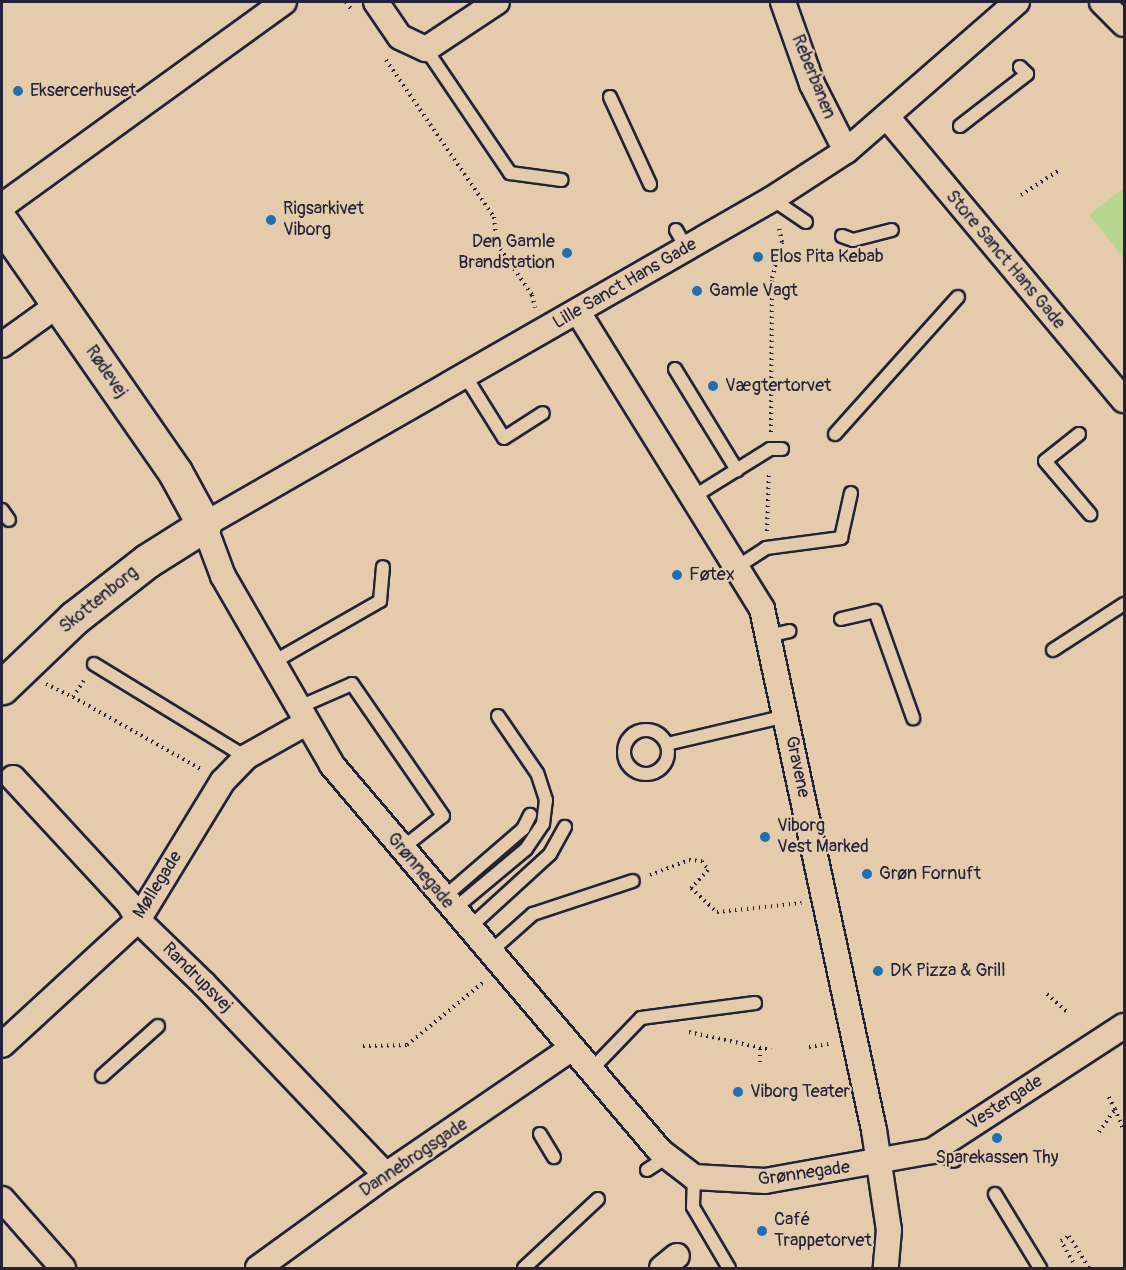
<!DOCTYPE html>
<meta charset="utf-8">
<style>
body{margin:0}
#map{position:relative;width:1126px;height:1270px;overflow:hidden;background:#e3cbac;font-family:Pangolin,sans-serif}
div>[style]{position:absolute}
.green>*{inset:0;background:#b5d690}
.path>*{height:4px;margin-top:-2px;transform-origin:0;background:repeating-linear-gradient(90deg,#22223b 0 1.5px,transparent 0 6px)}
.roads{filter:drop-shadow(2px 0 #22223b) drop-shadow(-2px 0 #22223b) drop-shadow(0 2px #22223b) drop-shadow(0 -2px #22223b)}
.lane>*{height:12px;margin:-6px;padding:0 6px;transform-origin:6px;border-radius:6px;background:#e3cbac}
.lane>.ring{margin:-6px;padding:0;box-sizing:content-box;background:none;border:12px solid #e3cbac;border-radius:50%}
.street>*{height:24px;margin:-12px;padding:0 12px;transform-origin:12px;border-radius:12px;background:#e3cbac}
.secondary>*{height:33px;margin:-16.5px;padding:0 16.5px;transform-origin:16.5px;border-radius:16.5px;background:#e3cbac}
.dots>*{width:16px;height:16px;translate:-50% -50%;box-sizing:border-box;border:3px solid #e3cbac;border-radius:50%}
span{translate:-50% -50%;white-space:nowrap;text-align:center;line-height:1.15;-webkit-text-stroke:4.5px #e3cbac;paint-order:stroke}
.street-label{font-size:18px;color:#22223b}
.poi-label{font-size:18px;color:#22223b}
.left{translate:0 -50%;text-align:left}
.right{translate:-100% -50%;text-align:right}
.frame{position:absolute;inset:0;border:3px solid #22223b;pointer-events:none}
</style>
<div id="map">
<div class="green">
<div style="clip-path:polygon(1124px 188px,1124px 258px,1089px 215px)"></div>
</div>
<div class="path">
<div style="left:346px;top:2px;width:9px;rotate:54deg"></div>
<div style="left:386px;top:60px;width:191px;rotate:55.5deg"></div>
<div style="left:494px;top:217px;width:27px;rotate:84deg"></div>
<div style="left:497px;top:244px;width:62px;rotate:55.5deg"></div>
<div style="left:532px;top:295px;width:13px;rotate:77deg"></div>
<div style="left:1021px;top:195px;width:44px;rotate:-33deg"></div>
<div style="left:771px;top:432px;width:154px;rotate:-89.6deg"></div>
<div style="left:772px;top:278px;width:37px;rotate:-74deg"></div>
<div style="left:782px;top:242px;width:14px;rotate:-102deg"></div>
<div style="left:767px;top:531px;width:59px;rotate:-88.1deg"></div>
<div style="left:46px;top:684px;width:30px;rotate:26deg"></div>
<div style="left:73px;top:697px;width:20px;rotate:-57deg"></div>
<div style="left:73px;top:697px;width:147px;rotate:29.4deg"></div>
<div style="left:650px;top:875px;width:42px;rotate:-21deg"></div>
<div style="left:689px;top:860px;width:13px;rotate:4deg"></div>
<div style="left:702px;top:861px;width:11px;rotate:56deg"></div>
<div style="left:708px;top:870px;width:25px;rotate:133deg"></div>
<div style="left:691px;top:888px;width:35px;rotate:43deg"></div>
<div style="left:717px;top:912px;width:85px;rotate:-6deg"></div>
<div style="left:1047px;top:994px;width:27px;rotate:42deg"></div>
<div style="left:689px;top:1032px;width:84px;rotate:12.4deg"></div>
<div style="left:363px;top:1046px;width:44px;rotate:-1.3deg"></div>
<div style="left:407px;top:1045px;width:101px;rotate:-39.4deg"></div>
<div style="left:809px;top:1047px;width:20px;rotate:-9deg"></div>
<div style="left:760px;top:1049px;width:17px;rotate:90deg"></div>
<div style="left:1115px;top:1109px;width:24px;rotate:68deg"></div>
<div style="left:1099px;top:1132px;width:28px;rotate:-55deg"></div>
<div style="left:1115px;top:1109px;width:15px;rotate:-118deg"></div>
<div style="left:1073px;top:1262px;width:24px;rotate:-120deg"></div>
<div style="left:1061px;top:1241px;width:9px;rotate:-32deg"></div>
<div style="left:1069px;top:1236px;width:38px;rotate:58deg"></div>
</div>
<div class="roads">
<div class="lane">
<div style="left:426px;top:49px;width:150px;rotate:55.9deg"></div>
<div style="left:510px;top:173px;width:52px;rotate:7.7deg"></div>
<div style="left:610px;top:97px;width:96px;rotate:65.3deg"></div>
<div style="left:960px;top:126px;width:85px;rotate:-37.8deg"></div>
<div style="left:1027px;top:74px;width:10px;rotate:-135deg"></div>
<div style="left:772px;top:199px;width:41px;rotate:34.1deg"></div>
<div style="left:676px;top:230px;width:22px;rotate:60deg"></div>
<div style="left:842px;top:236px;width:12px;rotate:20deg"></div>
<div style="left:853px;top:240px;width:40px;rotate:-14.4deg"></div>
<div style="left:675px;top:369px;width:119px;rotate:58.5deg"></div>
<div style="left:464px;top:374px;width:75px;rotate:58deg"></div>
<div style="left:504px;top:438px;width:46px;rotate:-32.7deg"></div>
<div style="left:835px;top:434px;width:184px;rotate:-48.1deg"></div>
<div style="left:1079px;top:434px;width:43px;rotate:141.5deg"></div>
<div style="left:1045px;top:461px;width:70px;rotate:49.7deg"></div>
<div style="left:693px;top:497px;width:91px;rotate:-31.9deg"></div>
<div style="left:770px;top:449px;width:12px"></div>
<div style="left:2px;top:510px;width:12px;rotate:55deg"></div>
<div style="left:737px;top:567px;width:35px;rotate:-33deg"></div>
<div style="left:766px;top:548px;width:76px;rotate:-7.6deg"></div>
<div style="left:841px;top:538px;width:46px;rotate:-77.5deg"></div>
<div style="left:841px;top:619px;width:35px;rotate:-13deg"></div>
<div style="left:875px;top:611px;width:114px;rotate:70.4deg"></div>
<div style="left:768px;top:636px;width:22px;rotate:-13deg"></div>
<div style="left:1053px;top:650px;width:85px;rotate:-32.9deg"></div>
<div style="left:94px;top:664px;width:178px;rotate:31.5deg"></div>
<div style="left:270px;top:664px;width:127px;rotate:-29.8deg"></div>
<div style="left:380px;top:601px;width:34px;rotate:-85deg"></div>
<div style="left:297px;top:708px;width:60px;rotate:-23.6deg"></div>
<div style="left:352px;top:684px;width:160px;rotate:55.4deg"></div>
<div style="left:443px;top:816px;width:53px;rotate:141.8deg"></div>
<div class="ring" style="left:624px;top:730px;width:32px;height:32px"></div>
<div style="left:667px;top:744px;width:122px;rotate:-13.2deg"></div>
<div style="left:443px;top:898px;width:106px;rotate:-40.8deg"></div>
<div style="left:523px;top:829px;width:16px;rotate:-63deg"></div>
<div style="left:453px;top:910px;width:95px;rotate:-39.9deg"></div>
<div style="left:526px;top:849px;width:30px;rotate:-56deg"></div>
<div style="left:543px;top:824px;width:24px;rotate:-83deg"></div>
<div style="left:546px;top:800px;width:28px;rotate:-108deg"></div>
<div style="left:537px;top:773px;width:69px;rotate:-124.4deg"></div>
<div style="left:469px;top:928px;width:110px;rotate:-42.4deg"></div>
<div style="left:550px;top:854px;width:31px;rotate:-61deg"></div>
<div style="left:489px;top:953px;width:59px;rotate:-41.6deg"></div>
<div style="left:533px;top:914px;width:105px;rotate:-18.3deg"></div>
<div style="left:591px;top:1070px;width:72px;rotate:-46.1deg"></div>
<div style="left:641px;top:1018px;width:115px;rotate:-7.5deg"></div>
<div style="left:102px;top:1076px;width:75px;rotate:-41.8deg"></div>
<div style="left:540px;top:1134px;width:27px;rotate:59deg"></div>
<div style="left:932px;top:1151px;width:24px;rotate:24deg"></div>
<div style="left:647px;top:1170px;width:24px;rotate:-33deg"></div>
<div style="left:694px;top:1177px;width:30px;rotate:92deg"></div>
<div style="left:693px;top:1207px;width:71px;rotate:59.5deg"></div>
<div style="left:995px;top:1194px;width:87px;rotate:58.7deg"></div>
<div style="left:524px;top:1268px;width:101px;rotate:-43deg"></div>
</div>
<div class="street">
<div style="left:376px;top:2px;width:42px;rotate:55.6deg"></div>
<div style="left:400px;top:37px;width:29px;rotate:25deg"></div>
<div style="left:426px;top:49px;width:85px;rotate:-33.5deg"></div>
<div style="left:783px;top:2px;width:87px;rotate:70.5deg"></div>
<div style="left:812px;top:84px;width:75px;rotate:63.1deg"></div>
<div style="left:1017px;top:2px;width:227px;rotate:138.9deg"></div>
<div style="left:846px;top:151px;width:88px;rotate:147deg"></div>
<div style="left:772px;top:199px;width:655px;rotate:150.15deg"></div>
<div style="left:204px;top:525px;width:54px;rotate:69.6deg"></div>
<div style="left:223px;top:576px;width:218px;rotate:60deg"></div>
<div style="left:332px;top:765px;width:507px;rotate:49.64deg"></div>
<div style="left:660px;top:1151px;width:43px;rotate:37.4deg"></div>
<div style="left:694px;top:1177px;width:71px;rotate:3.2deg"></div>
<div style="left:765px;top:1181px;width:170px;rotate:-10.2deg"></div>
<div style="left:932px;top:1151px;width:229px;rotate:-33.1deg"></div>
<div style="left:1102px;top:2px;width:31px;rotate:45deg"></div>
<div style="left:887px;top:117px;width:369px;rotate:50.1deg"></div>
<div style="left:2px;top:206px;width:348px;rotate:-35.9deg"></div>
<div style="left:578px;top:312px;width:349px;rotate:58.2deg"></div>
<div style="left:762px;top:609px;width:533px;rotate:77.87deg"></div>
<div style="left:874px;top:1130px;width:101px;rotate:81.5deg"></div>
<div style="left:889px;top:1230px;width:38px;rotate:95deg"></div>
<div style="left:2px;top:345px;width:70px;rotate:-35.7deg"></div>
<div style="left:13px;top:778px;width:173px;rotate:47.3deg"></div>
<div style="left:130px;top:905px;width:17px;rotate:62deg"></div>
<div style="left:138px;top:920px;width:92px;rotate:44.1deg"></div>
<div style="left:204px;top:984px;width:264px;rotate:46.4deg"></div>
<div style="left:2px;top:1045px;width:185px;rotate:-42.6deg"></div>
<div style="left:138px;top:920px;width:163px;rotate:-58.6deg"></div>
<div style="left:223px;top:781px;width:33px;rotate:-46deg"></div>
<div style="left:246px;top:757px;width:69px;rotate:-29.5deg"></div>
<div style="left:2px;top:1199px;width:92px;rotate:48.5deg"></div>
<div style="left:258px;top:1268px;width:158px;rotate:-36deg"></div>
<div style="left:386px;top:1175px;width:224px;rotate:-34.3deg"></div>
<div style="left:662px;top:1268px;width:19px;rotate:-39deg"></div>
</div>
<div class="secondary">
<div style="left:2px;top:223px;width:303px;rotate:55.2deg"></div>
<div style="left:175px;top:472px;width:60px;rotate:61.3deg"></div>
<div style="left:204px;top:525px;width:67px;rotate:147.7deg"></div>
<div style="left:147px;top:561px;width:93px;rotate:142deg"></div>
<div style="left:74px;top:618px;width:100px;rotate:136.2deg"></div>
</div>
</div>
<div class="dots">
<div style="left:18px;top:91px;background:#1f6fb2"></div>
<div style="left:271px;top:220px;background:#1f6fb2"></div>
<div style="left:567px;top:253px;background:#1f6fb2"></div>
<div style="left:758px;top:257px;background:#1f6fb2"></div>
<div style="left:697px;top:291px;background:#1f6fb2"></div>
<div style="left:713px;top:386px;background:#1f6fb2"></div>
<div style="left:677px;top:575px;background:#1f6fb2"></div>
<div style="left:765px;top:837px;background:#1f6fb2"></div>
<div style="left:867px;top:874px;background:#1f6fb2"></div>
<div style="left:878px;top:971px;background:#1f6fb2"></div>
<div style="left:738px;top:1092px;background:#1f6fb2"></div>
<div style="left:997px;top:1138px;background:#1f6fb2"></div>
<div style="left:762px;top:1231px;background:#1f6fb2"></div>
</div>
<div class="street-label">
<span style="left:813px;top:77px;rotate:68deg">Reberbanen</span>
<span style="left:1005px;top:260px;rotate:50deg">Store Sanct Hans Gade</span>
<span style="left:625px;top:284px;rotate:-30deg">Lille Sanct Hans Gade</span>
<span style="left:106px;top:372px;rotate:55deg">Rødevej</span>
<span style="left:99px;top:600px;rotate:-39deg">Skottenborg</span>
<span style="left:797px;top:767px;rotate:78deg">Gravene</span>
<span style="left:420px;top:871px;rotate:50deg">Grønnegade</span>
<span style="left:158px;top:885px;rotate:-58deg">Møllegade</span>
<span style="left:197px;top:978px;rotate:45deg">Randrupsvej</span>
<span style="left:1005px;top:1103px;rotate:-33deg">Vestergade</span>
<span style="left:414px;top:1158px;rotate:-34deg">Dannebrogsgade</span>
<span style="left:804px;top:1174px;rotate:-8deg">Grønnegade</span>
</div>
<div class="poi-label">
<span class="left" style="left:30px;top:91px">Eksercerhuset</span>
<span class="left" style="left:283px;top:220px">Rigsarkivet<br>Viborg</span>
<span class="right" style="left:555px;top:253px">Den Gamle<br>Brandstation</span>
<span class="left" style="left:770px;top:257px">Elos Pita Kebab</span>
<span class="left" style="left:709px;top:291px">Gamle Vagt</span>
<span class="left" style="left:725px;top:386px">Vægtertorvet</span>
<span class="left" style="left:689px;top:575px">Føtex</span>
<span class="left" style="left:777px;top:837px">Viborg<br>Vest Marked</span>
<span class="left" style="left:879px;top:874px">Grøn Fornuft</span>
<span class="left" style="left:890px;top:971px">DK Pizza &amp; Grill</span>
<span class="left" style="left:750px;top:1092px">Viborg Teater</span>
<span style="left:997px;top:1158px">Sparekassen Thy</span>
<span class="left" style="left:774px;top:1231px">Café<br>Trappetorvet</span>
</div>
<div class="frame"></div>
</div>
